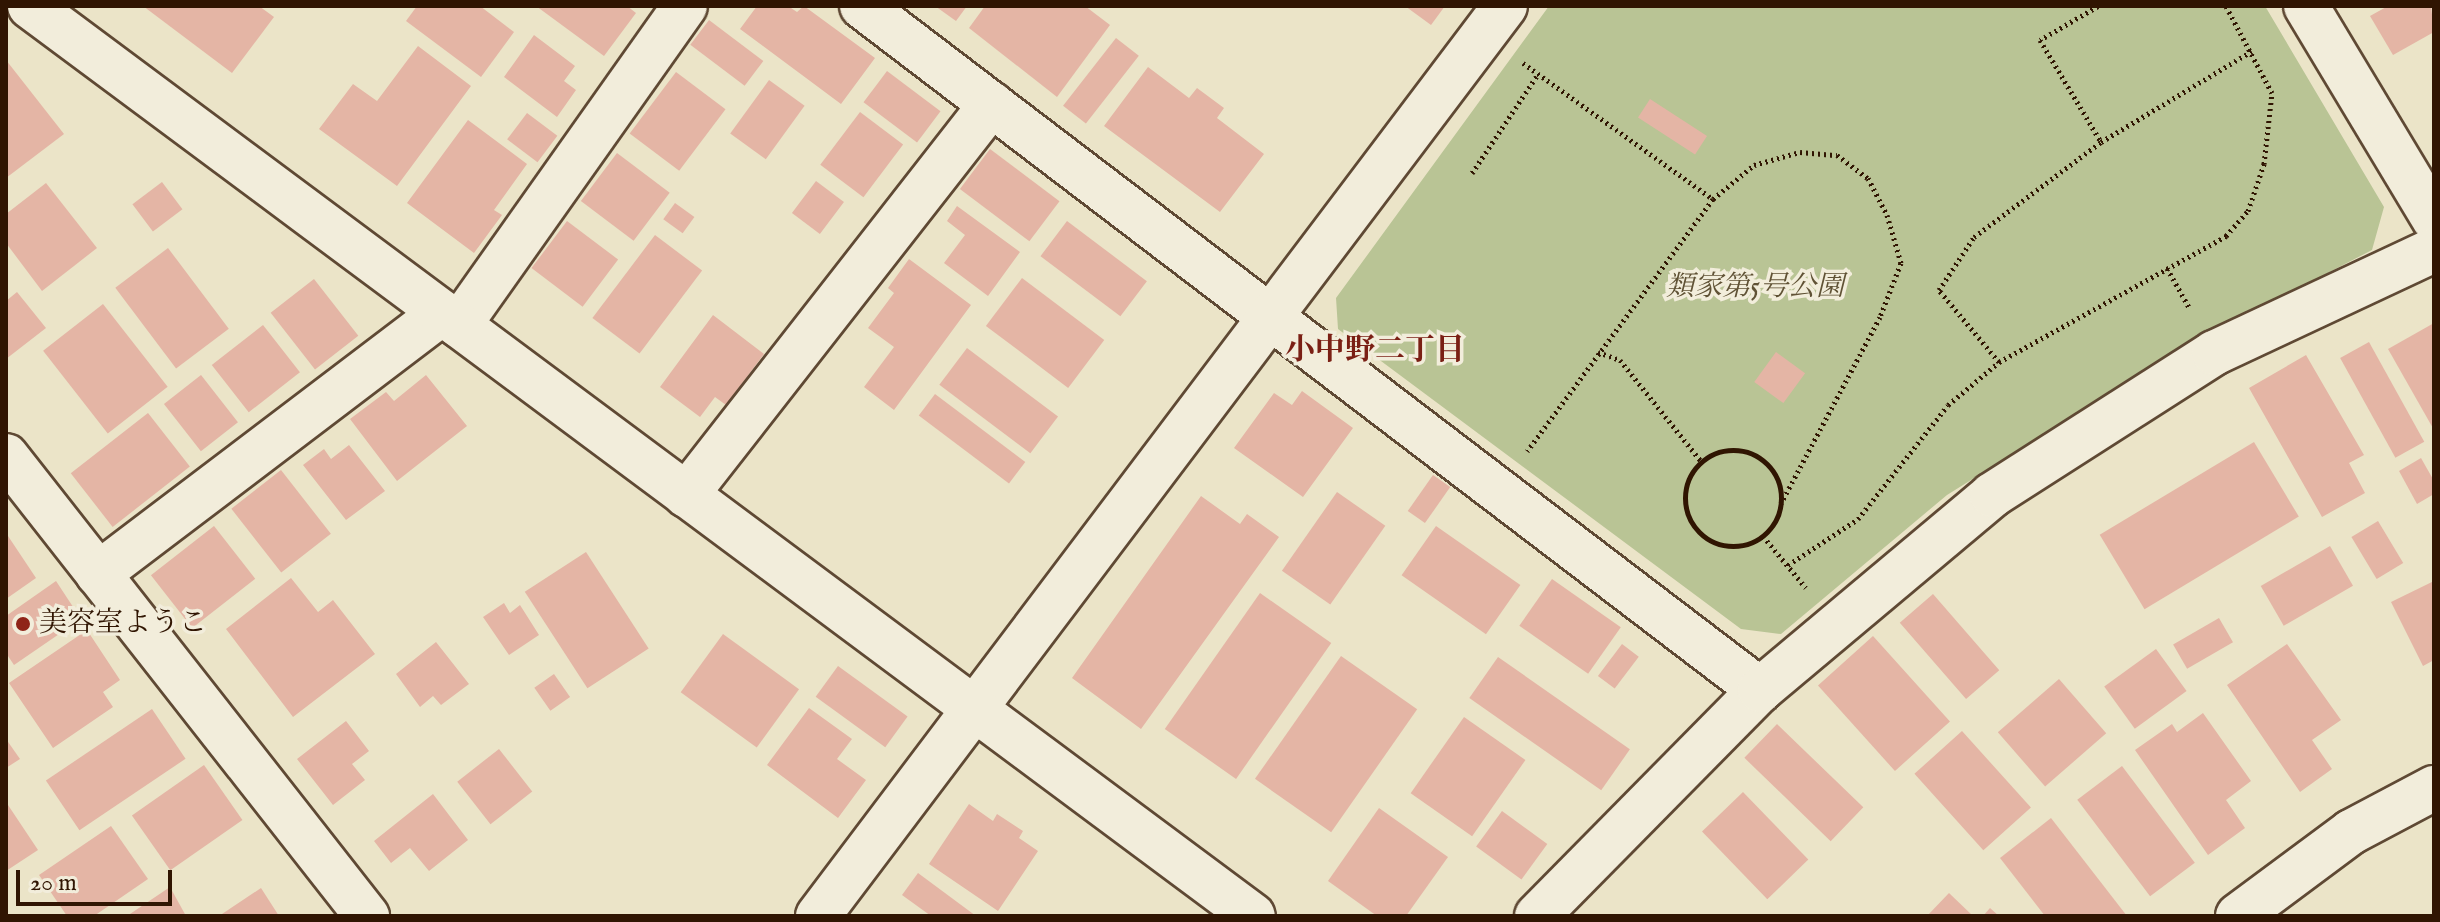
<!DOCTYPE html>
<meta charset="utf-8">
<style>
body{margin:0}
#map{position:relative;width:2440px;height:922px;overflow:hidden;background:#ebe4c8;font-family:"IM FELL English","Noto Serif JP",serif}
div>[style]{position:absolute}
.green>*{inset:0;background:#b9c495}
.building>*{inset:0;background:#e4b5a5;transform-origin:0 0}
.path>*{height:5px;margin-top:-2.5px;transform-origin:0;background:repeating-linear-gradient(90deg,#301502 0 2px,transparent 0 6px)}
.path>.ring{margin:-2.5px;padding:0;box-sizing:content-box;background:none;border:5px solid #301502;border-radius:50%}
.roads{filter:drop-shadow(2px 0 #5f4934) drop-shadow(-2px 0 #5f4934) drop-shadow(0 2px #5f4934) drop-shadow(0 -2px #5f4934)}
.street>*{height:44px;margin:-22px;padding:0 22px;transform-origin:22px;border-radius:22px;background:#f2eddb}
.secondary>*{height:44px;margin:-22px;padding:0 22px;transform-origin:22px;border-radius:22px;background:#f2eddb}
.dots>*{width:22px;height:22px;translate:-50% -50%;box-sizing:border-box;border:4px solid #f2eddb;border-radius:50%}
span{translate:-50% -50%;white-space:nowrap;text-align:center;line-height:1.15;-webkit-text-stroke:7px #f2eddb;paint-order:stroke}
.park-label{font-size:28px;color:#605235;font-style:italic}
.poi-label{font-size:28px;color:#301502}
.left{translate:0 -50%;text-align:left}
.neighbourhood-label{font-size:30px;color:#7a1f14;font-weight:700}
.frame{position:absolute;inset:0;border:8px solid #301502;pointer-events:none}
.scale{position:absolute;left:16px;top:870px;width:156px;height:36px;box-sizing:border-box;border:4px solid #301502;border-top:0;padding-left:10px;font-size:24px;line-height:28px;white-space:nowrap;color:#301502;-webkit-text-stroke:6px #f2eddb;paint-order:stroke}
</style>
<div id="map">
<div class="green">
<div style="clip-path:polygon(1549px 6px,2265px 6px,2384px 207px,2372px 250px,2181px 349px,1947px 495px,1781px 634px,1741px 629px,1338px 329px,1336px 298px)"></div>
</div>
<div class="building">
<div style="clip-path:polygon(143px 6px,259px 6px,274px 17px,232px 73px)"></div>
<div style="clip-path:polygon(417px 6px,480px 6px,514px 32px,481px 77px,406px 21px)"></div>
<div style="clip-path:polygon(536px 6px,627px 6px,636px 13px,604px 56px)"></div>
<div style="clip-path:polygon(757px 6px,788px 6px,797px 12px,804px 6px,875px 58px,841px 104px,740px 29px)"></div>
<div style="clip-path:polygon(935px 6px,967px 6px,956px 21px)"></div>
<div style="clip-path:polygon(985px 6px,1085px 6px,1110px 25px,1057px 97px,969px 28px)"></div>
<div style="clip-path:polygon(1405px 6px,1445px 6px,1431px 25px)"></div>
<div style="clip-path:polygon(2388px 6px,2431px 6px,2434px 32px,2393px 55px,2370px 16px)"></div>
<div style="left:709px;top:20px;width:68px;height:31px;rotate:37deg"></div>
<div style="clip-path:polygon(534px 35px,575px 66px,564px 81px,576px 90px,557px 117px,504px 77px)"></div>
<div style="left:1116px;top:38px;width:29px;height:86px;rotate:38deg"></div>
<div style="clip-path:polygon(418px 46px,471px 86px,397px 186px,319px 129px,353px 84px,377px 101px)"></div>
<div style="clip-path:polygon(6px 60px,64px 134px,6px 178px)"></div>
<div style="clip-path:polygon(1148px 67px,1189px 98px,1197px 88px,1224px 108px,1217px 118px,1264px 154px,1220px 212px,1104px 126px)"></div>
<div style="left:887px;top:71px;width:67px;height:39px;rotate:37deg"></div>
<div style="left:676px;top:72px;width:62px;height:77px;rotate:37deg"></div>
<div style="left:769px;top:80px;width:44px;height:66px;rotate:36deg"></div>
<div style="left:1650px;top:99px;width:68px;height:22px;rotate:33deg"></div>
<div style="left:860px;top:112px;width:54px;height:66px;rotate:37deg"></div>
<div style="left:527px;top:113px;width:38px;height:33px;rotate:37deg"></div>
<div style="clip-path:polygon(468px 120px,527px 164px,494px 210px,502px 215px,474px 253px,407px 203px)"></div>
<div style="left:990px;top:149px;width:87px;height:50px;rotate:37deg"></div>
<div style="left:617px;top:153px;width:66px;height:60px;rotate:37deg"></div>
<div style="left:816px;top:181px;width:35px;height:40px;rotate:37deg"></div>
<div style="left:162px;top:182px;width:34px;height:37px;rotate:53deg"></div>
<div style="clip-path:polygon(46px 183px,97px 248px,42px 291px,6px 243px,6px 214px)"></div>
<div style="left:675px;top:203px;width:24px;height:20px;rotate:36deg"></div>
<div style="clip-path:polygon(957px 206px,1020px 252px,988px 296px,944px 263px,965px 235px,947px 221px)"></div>
<div style="left:567px;top:221px;width:64px;height:59px;rotate:37deg"></div>
<div style="left:1067px;top:221px;width:100px;height:44px;rotate:37deg"></div>
<div style="left:655px;top:235px;width:59px;height:104px;rotate:37deg"></div>
<div style="left:168px;top:248px;width:101px;height:66px;rotate:53deg"></div>
<div style="clip-path:polygon(909px 259px,971px 305px,894px 410px,864px 387px,894px 347px,868px 328px,894px 293px,888px 288px)"></div>
<div style="left:1022px;top:278px;width:103px;height:60px;rotate:37deg"></div>
<div style="left:314px;top:279px;width:72px;height:55px;rotate:52deg"></div>
<div style="clip-path:polygon(17px 292px,46px 328px,6px 359px,6px 301px)"></div>
<div style="left:103px;top:304px;width:105px;height:76px;rotate:52deg"></div>
<div style="clip-path:polygon(713px 315px,764px 354px,726px 405px,715px 397px,700px 417px,660px 387px)"></div>
<div style="clip-path:polygon(2434px 323px,2434px 430px,2388px 349px)"></div>
<div style="left:263px;top:325px;width:60px;height:65px;rotate:52deg"></div>
<div style="left:2369px;top:342px;width:114px;height:33px;rotate:61deg"></div>
<div style="left:967px;top:348px;width:114px;height:46px;rotate:37deg"></div>
<div style="left:1776px;top:352px;width:36px;height:37px;rotate:36deg"></div>
<div style="clip-path:polygon(2306px 355px,2364px 455px,2349px 463px,2365px 493px,2322px 517px,2249px 388px)"></div>
<div style="left:201px;top:375px;width:60px;height:47px;rotate:52deg"></div>
<div style="clip-path:polygon(426px 375px,467px 426px,397px 481px,350px 419px,386px 392px,394px 401px)"></div>
<div style="clip-path:polygon(1302px 391px,1353px 428px,1303px 497px,1234px 448px,1274px 393px,1292px 405px)"></div>
<div style="left:935px;top:394px;width:113px;height:27px;rotate:37deg"></div>
<div style="left:148px;top:413px;width:68px;height:98px;rotate:52deg"></div>
<div style="left:2254px;top:442px;width:87px;height:180px;rotate:59deg"></div>
<div style="clip-path:polygon(349px 445px,385px 491px,346px 520px,303px 465px,324px 449px,331px 459px)"></div>
<div style="clip-path:polygon(2421px 458px,2434px 481px,2434px 494px,2417px 504px,2399px 471px)"></div>
<div style="left:281px;top:470px;width:81px;height:63px;rotate:52deg"></div>
<div style="left:1433px;top:475px;width:21px;height:44px;rotate:35deg"></div>
<div style="left:1337px;top:492px;width:59px;height:96px;rotate:35deg"></div>
<div style="clip-path:polygon(1201px 496px,1240px 524px,1247px 514px,1279px 537px,1141px 729px,1072px 678px)"></div>
<div style="left:2378px;top:521px;width:49px;height:31px;rotate:59deg"></div>
<div style="left:214px;top:526px;width:67px;height:80px;rotate:52deg"></div>
<div style="left:1436px;top:526px;width:103px;height:60px;rotate:35deg"></div>
<div style="clip-path:polygon(6px 533px,36px 578px,6px 599px)"></div>
<div style="left:2330px;top:546px;width:46px;height:80px;rotate:60deg"></div>
<div style="left:586px;top:552px;width:115px;height:73px;rotate:57deg"></div>
<div style="clip-path:polygon(291px 578px,318px 612px,333px 600px,375px 654px,293px 717px,226px 629px)"></div>
<div style="left:1552px;top:579px;width:84px;height:57px;rotate:35deg"></div>
<div style="clip-path:polygon(56px 581px,81px 619px,14px 665px,6px 653px,6px 616px)"></div>
<div style="clip-path:polygon(2434px 581px,2434px 660px,2423px 666px,2391px 602px)"></div>
<div style="left:1260px;top:593px;width:87px;height:166px;rotate:35deg"></div>
<div style="left:1933px;top:594px;width:101px;height:44px;rotate:49deg"></div>
<div style="clip-path:polygon(504px 603px,510px 613px,520px 605px,539px 635px,509px 655px,483px 617px)"></div>
<div style="left:2219px;top:618px;width:28px;height:53px;rotate:60deg"></div>
<div style="clip-path:polygon(87px 630px,120px 680px,103px 692px,113px 707px,53px 748px,9px 683px)"></div>
<div style="left:723px;top:634px;width:94px;height:72px;rotate:36deg"></div>
<div style="left:1873px;top:636px;width:115px;height:74px;rotate:48deg"></div>
<div style="clip-path:polygon(436px 642px,469px 684px,441px 705px,433px 696px,420px 707px,396px 674px)"></div>
<div style="left:1622px;top:644px;width:21px;height:40px;rotate:37deg"></div>
<div style="clip-path:polygon(2287px 644px,2341px 720px,2312px 740px,2332px 769px,2300px 792px,2227px 685px)"></div>
<div style="left:2156px;top:649px;width:52px;height:64px;rotate:54deg"></div>
<div style="left:1341px;top:656px;width:93px;height:150px;rotate:35deg"></div>
<div style="left:1498px;top:657px;width:161px;height:50px;rotate:35deg"></div>
<div style="left:838px;top:666px;width:86px;height:38px;rotate:36deg"></div>
<div style="left:554px;top:674px;width:28px;height:24px;rotate:55deg"></div>
<div style="left:2059px;top:679px;width:72px;height:81px;rotate:49deg"></div>
<div style="clip-path:polygon(809px 708px,852px 739px,837px 759px,866px 780px,838px 818px,767px 765px)"></div>
<div style="left:152px;top:709px;width:60px;height:128px;rotate:56deg"></div>
<div style="clip-path:polygon(2203px 713px,2251px 781px,2226px 800px,2245px 828px,2208px 855px,2135px 750px,2172px 724px,2177px 732px)"></div>
<div style="left:1464px;top:717px;width:75px;height:93px;rotate:35deg"></div>
<div style="clip-path:polygon(346px 721px,369px 751px,352px 764px,365px 780px,333px 805px,297px 759px)"></div>
<div style="left:1777px;top:724px;width:120px;height:47px;rotate:44deg"></div>
<div style="left:1962px;top:731px;width:103px;height:64px;rotate:48deg"></div>
<div style="clip-path:polygon(6px 739px,20px 759px,6px 768px)"></div>
<div style="left:499px;top:749px;width:54px;height:53px;rotate:52deg"></div>
<div style="left:204px;top:765px;width:67px;height:88px;rotate:55deg"></div>
<div style="left:2122px;top:766px;width:121px;height:56px;rotate:53deg"></div>
<div style="left:1743px;top:792px;width:94px;height:57px;rotate:46deg"></div>
<div style="clip-path:polygon(433px 794px,468px 840px,429px 871px,410px 848px,391px 863px,374px 841px)"></div>
<div style="clip-path:polygon(6px 802px,38px 850px,6px 871px)"></div>
<div style="clip-path:polygon(969px 804px,993px 821px,997px 814px,1023px 831px,1019px 838px,1038px 851px,998px 911px,929px 864px)"></div>
<div style="clip-path:polygon(1379px 808px,1448px 857px,1406px 916px,1377px 916px,1328px 881px)"></div>
<div style="left:1502px;top:811px;width:56px;height:44px;rotate:36deg"></div>
<div style="clip-path:polygon(2051px 818px,2127px 916px,2045px 916px,2000px 858px)"></div>
<div style="clip-path:polygon(111px 826px,148px 879px,94px 916px,67px 916px,39px 875px)"></div>
<div style="clip-path:polygon(918px 873px,976px 916px,931px 916px,902px 895px)"></div>
<div style="clip-path:polygon(170px 887px,186px 916px,127px 916px)"></div>
<div style="clip-path:polygon(261px 888px,279px 916px,219px 916px)"></div>
<div style="clip-path:polygon(1949px 893px,1973px 916px,1927px 916px)"></div>
<div style="clip-path:polygon(1990px 908px,1999px 916px,1983px 916px)"></div>
</div>
<div class="path">
<div style="left:2098px;top:6px;width:67px;rotate:149.6deg"></div>
<div style="left:2040px;top:40px;width:119px;rotate:59.1deg"></div>
<div style="left:1523px;top:63px;width:234px;rotate:35.6deg"></div>
<div style="left:1713px;top:199px;width:313px;rotate:126.4deg"></div>
<div style="left:1472px;top:173px;width:119px;rotate:-56.3deg"></div>
<div style="left:1713px;top:199px;width:53px;rotate:-39.7deg"></div>
<div style="left:1754px;top:165px;width:48px;rotate:-15.8deg"></div>
<div style="left:1800px;top:152px;width:37px;rotate:5deg"></div>
<div style="left:1837px;top:155px;width:39px;rotate:37deg"></div>
<div style="left:1868px;top:178px;width:42px;rotate:62.8deg"></div>
<div style="left:1887px;top:215px;width:50px;rotate:73.7deg"></div>
<div style="left:1901px;top:263px;width:58px;rotate:111.3deg"></div>
<div style="left:1880px;top:317px;width:211px;rotate:118deg"></div>
<div style="left:2167px;top:268px;width:47px;rotate:60.7deg"></div>
<div style="left:1598px;top:352px;width:23px;rotate:20deg"></div>
<div style="left:1620px;top:360px;width:129px;rotate:51.3deg"></div>
<div style="left:1999px;top:362px;width:94px;rotate:-129.8deg"></div>
<div style="left:1939px;top:290px;width:64px;rotate:-56.6deg"></div>
<div style="left:1974px;top:237px;width:159px;rotate:-36.8deg"></div>
<div style="left:2101px;top:142px;width:176px;rotate:-31.1deg"></div>
<div class="ring" style="left:1685px;top:450px;width:91px;height:91px"></div>
<div style="left:1763px;top:536px;width:67px;rotate:50.4deg"></div>
<div style="left:1788px;top:565px;width:84px;rotate:-33.3deg"></div>
<div style="left:1858px;top:519px;width:145px;rotate:-51.7deg"></div>
<div style="left:1948px;top:405px;width:67px;rotate:-40.1deg"></div>
<div style="left:1999px;top:362px;width:260px;rotate:-29deg"></div>
<div style="left:2226px;top:236px;width:33px;rotate:-49deg"></div>
<div style="left:2248px;top:211px;width:50px;rotate:-71.2deg"></div>
<div style="left:2264px;top:164px;width:71px;rotate:-83.6deg"></div>
<div style="left:2272px;top:93px;width:98px;rotate:-117.9deg"></div>
</div>
<div class="roads">
<div class="street">
<div style="left:862px;top:6px;width:1129px;rotate:37.3deg"></div>
<div style="left:2306px;top:6px;width:249px;rotate:59deg"></div>
<div style="left:459px;top:325px;width:391px;rotate:-54.7deg"></div>
<div style="left:6px;top:456px;width:585px;rotate:51.88deg"></div>
<div style="left:686px;top:495px;width:496px;rotate:-52deg"></div>
<div style="left:98px;top:574px;width:432px;rotate:-37.2deg"></div>
<div style="left:818px;top:916px;width:1140px;rotate:-52.95deg"></div>
<div style="left:1537px;top:916px;width:317px;rotate:-45.4deg"></div>
<div style="left:1760px;top:690px;width:303px;rotate:-40deg"></div>
<div style="left:1992px;top:495px;width:264px;rotate:-32.6deg"></div>
<div style="left:2214px;top:353px;width:243px;rotate:-25.1deg"></div>
</div>
<div class="secondary">
<div style="left:30px;top:6px;width:1524px;rotate:36.65deg"></div>
<div style="left:2238px;top:916px;width:141px;rotate:-36.6deg"></div>
<div style="left:2351px;top:832px;width:94px;rotate:-27.9deg"></div>
</div>
</div>
<div class="dots">
<div style="left:23px;top:624px;background:#8f2418"></div>
</div>
<div class="park-label">
<span style="left:1755px;top:288px">類家第5号公園</span>
</div>
<div class="poi-label">
<span class="left" style="left:39px;top:624px">美容室ようこ</span>
</div>
<div class="neighbourhood-label">
<span style="left:1375px;top:351px">小中野二丁目</span>
</div>
<div class="frame"></div>
<div class="scale">20 m</div>
</div>
